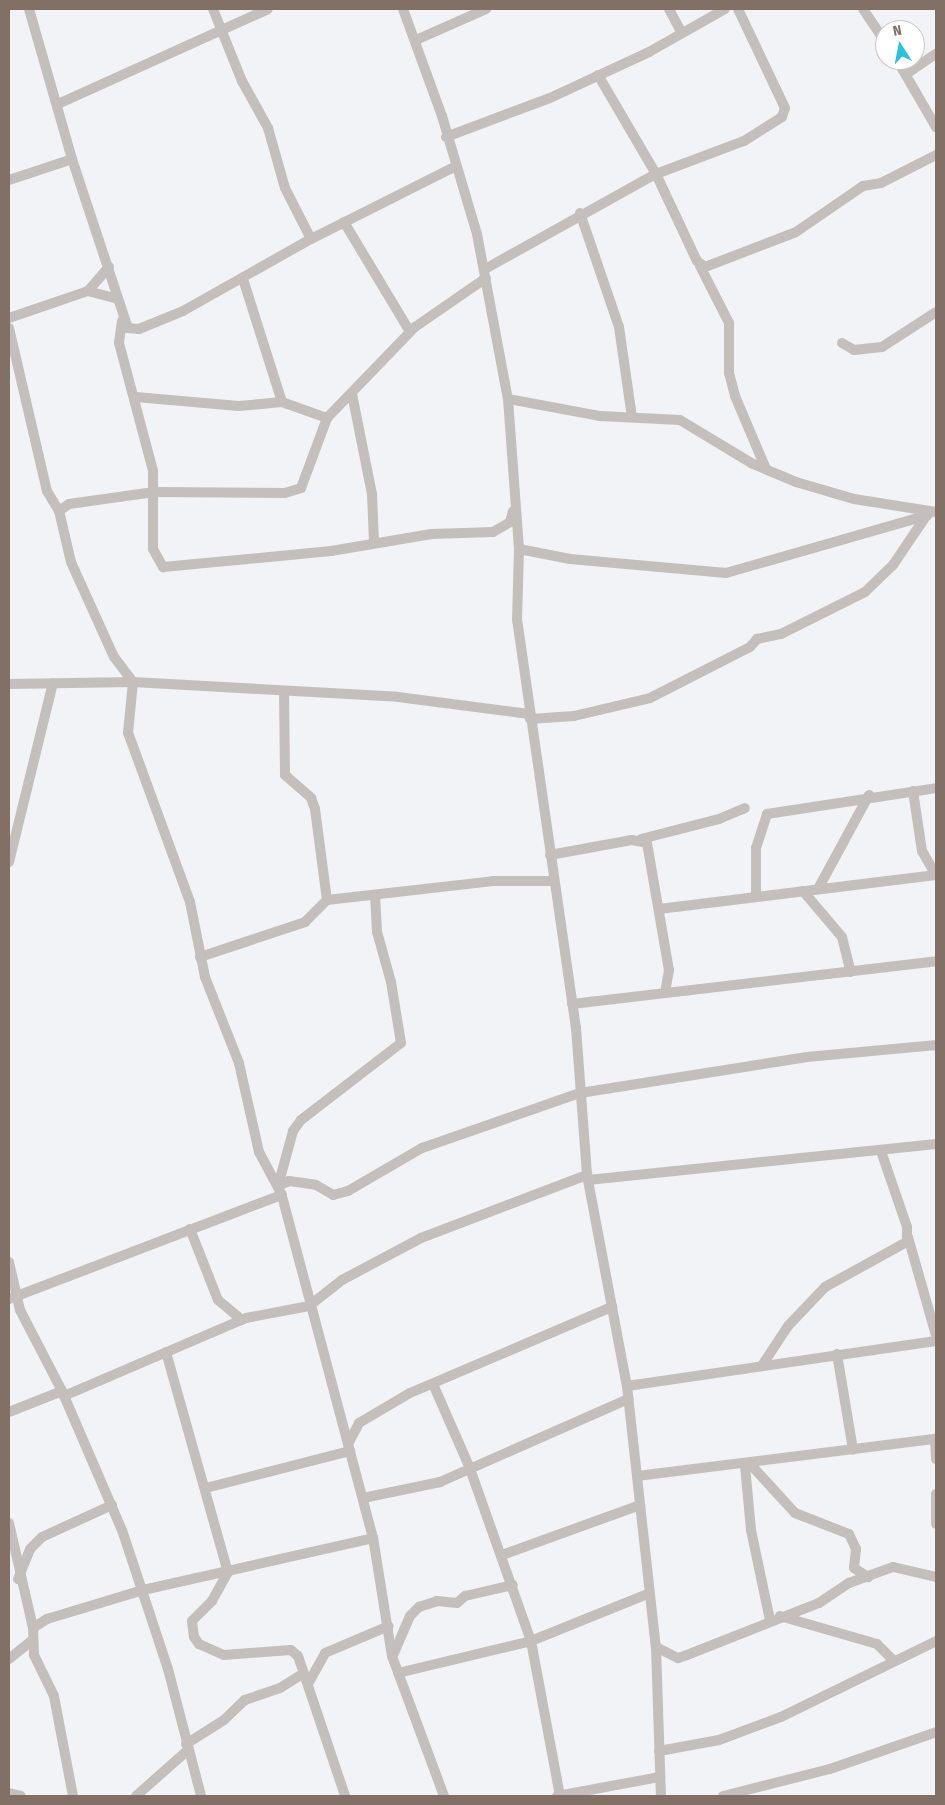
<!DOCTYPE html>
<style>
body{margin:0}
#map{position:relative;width:945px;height:1805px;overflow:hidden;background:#f2f3f6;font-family:"Fira Sans Condensed",sans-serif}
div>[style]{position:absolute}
.minor>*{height:10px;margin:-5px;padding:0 5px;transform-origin:5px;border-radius:5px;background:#c4bfbc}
span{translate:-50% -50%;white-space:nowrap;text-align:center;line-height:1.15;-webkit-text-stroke:5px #fff;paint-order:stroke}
.frame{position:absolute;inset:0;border:10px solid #827066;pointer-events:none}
.north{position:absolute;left:875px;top:20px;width:50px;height:50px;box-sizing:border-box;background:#fff;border:1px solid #cdc6c2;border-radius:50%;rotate:349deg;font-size:14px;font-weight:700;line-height:20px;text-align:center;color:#827066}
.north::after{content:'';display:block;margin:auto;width:18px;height:22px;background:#2dc0db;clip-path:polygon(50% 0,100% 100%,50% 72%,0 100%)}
</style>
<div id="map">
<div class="minor">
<div style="left:29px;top:9px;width:156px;rotate:74deg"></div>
<div style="left:72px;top:159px;width:178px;rotate:71.7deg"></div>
<div style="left:128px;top:328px;width:11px;rotate:5deg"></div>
<div style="left:139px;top:329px;width:48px;rotate:-22.2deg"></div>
<div style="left:183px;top:311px;width:147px;rotate:-29.4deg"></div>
<div style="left:311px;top:239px;width:160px;rotate:-26.7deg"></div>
<div style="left:213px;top:9px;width:78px;rotate:68.1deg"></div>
<div style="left:242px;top:81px;width:54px;rotate:61deg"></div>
<div style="left:268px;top:128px;width:62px;rotate:74.2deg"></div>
<div style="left:285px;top:188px;width:57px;rotate:63deg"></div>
<div style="left:403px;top:9px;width:114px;rotate:70deg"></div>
<div style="left:442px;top:116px;width:123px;rotate:73.5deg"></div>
<div style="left:477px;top:234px;width:168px;rotate:79.4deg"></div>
<div style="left:508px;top:399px;width:150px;rotate:85.8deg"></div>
<div style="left:519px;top:549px;width:70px;rotate:91.6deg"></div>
<div style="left:517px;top:619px;width:413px;rotate:81.8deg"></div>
<div style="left:576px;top:1028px;width:147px;rotate:85.7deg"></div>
<div style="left:587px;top:1175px;width:215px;rotate:79.3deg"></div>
<div style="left:627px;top:1386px;width:263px;rotate:83.7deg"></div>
<div style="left:656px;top:1647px;width:149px;rotate:88.1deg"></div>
<div style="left:669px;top:9px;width:27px;rotate:62deg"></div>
<div style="left:863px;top:9px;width:40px;rotate:56deg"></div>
<div style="left:416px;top:40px;width:77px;rotate:-23.9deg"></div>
<div style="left:897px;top:60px;width:78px;rotate:59.8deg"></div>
<div style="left:906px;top:74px;width:36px;rotate:-34deg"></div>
<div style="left:598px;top:75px;width:115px;rotate:59.6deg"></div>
<div style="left:656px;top:174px;width:96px;rotate:64.8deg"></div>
<div style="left:697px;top:261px;width:10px;rotate:37deg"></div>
<div style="left:705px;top:267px;width:97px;rotate:-21deg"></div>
<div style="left:796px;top:232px;width:81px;rotate:-34.5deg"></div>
<div style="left:863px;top:186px;width:18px;rotate:-9deg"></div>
<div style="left:881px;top:183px;width:62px;rotate:-27deg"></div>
<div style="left:58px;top:104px;width:230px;rotate:-24.3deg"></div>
<div style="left:446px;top:137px;width:111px;rotate:-20.6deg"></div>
<div style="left:550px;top:98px;width:109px;rotate:-24.9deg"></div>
<div style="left:649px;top:52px;width:87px;rotate:-29.5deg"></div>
<div style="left:9px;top:180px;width:66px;rotate:-18.4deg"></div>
<div style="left:580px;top:213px;width:120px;rotate:71.1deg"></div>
<div style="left:619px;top:327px;width:91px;rotate:81.8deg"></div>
<div style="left:344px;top:222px;width:128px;rotate:59deg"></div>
<div style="left:700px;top:266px;width:64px;rotate:63deg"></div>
<div style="left:729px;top:323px;width:50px;rotate:90deg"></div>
<div style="left:729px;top:373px;width:24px;rotate:75deg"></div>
<div style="left:735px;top:396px;width:79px;rotate:67deg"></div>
<div style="left:485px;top:269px;width:196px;rotate:-29.1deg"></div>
<div style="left:656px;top:174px;width:94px;rotate:-20.6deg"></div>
<div style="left:744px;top:141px;width:45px;rotate:-32.3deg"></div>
<div style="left:782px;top:117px;width:9px;rotate:-72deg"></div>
<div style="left:785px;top:108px;width:110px;rotate:-115.4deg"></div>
<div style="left:243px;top:279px;width:129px;rotate:72.4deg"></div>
<div style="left:282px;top:402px;width:48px;rotate:19.6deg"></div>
<div style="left:88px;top:291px;width:32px;rotate:-49deg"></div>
<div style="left:9px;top:318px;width:83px;rotate:-18.9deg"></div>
<div style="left:88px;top:291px;width:30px;rotate:15deg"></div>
<div style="left:122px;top:321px;width:22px;rotate:98deg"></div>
<div style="left:119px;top:343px;width:132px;rotate:75.1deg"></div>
<div style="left:153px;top:471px;width:78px;rotate:90deg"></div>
<div style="left:153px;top:549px;width:21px;rotate:61deg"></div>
<div style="left:163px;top:567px;width:169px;rotate:-5.4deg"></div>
<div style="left:331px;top:551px;width:102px;rotate:-9.6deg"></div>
<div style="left:432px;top:534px;width:61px;rotate:-1.9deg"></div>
<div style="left:493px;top:532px;width:20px;rotate:-30deg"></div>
<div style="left:510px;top:522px;width:11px;rotate:-75deg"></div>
<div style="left:9px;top:328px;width:167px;rotate:76.9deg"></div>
<div style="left:47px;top:491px;width:23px;rotate:59deg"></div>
<div style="left:842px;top:343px;width:14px;rotate:30deg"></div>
<div style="left:854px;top:350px;width:28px;rotate:-6deg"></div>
<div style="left:882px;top:347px;width:64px;rotate:-32.9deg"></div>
<div style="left:352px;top:394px;width:102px;rotate:78.7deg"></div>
<div style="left:372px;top:494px;width:47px;rotate:87.6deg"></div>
<div style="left:136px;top:397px;width:103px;rotate:5deg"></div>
<div style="left:239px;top:406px;width:43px;rotate:-5.3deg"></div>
<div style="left:508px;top:399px;width:94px;rotate:10.5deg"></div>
<div style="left:600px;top:416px;width:80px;rotate:2.9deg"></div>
<div style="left:680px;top:420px;width:85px;rotate:31.1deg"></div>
<div style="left:753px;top:464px;width:47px;rotate:22.7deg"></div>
<div style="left:796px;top:482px;width:60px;rotate:16.3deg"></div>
<div style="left:854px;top:499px;width:83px;rotate:9deg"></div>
<div style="left:519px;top:549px;width:52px;rotate:11.1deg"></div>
<div style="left:570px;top:559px;width:157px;rotate:5.1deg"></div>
<div style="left:726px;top:573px;width:210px;rotate:-16deg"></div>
<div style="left:9px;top:684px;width:124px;rotate:-0.9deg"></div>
<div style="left:133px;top:682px;width:265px;rotate:3.2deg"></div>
<div style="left:398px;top:697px;width:132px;rotate:7.4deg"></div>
<div style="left:284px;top:692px;width:83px;rotate:89.3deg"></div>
<div style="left:285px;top:775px;width:35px;rotate:41deg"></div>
<div style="left:311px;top:798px;width:12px;rotate:70deg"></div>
<div style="left:315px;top:809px;width:92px;rotate:82.5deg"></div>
<div style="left:530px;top:719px;width:44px;rotate:-3.9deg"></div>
<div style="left:574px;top:716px;width:78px;rotate:-13.3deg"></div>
<div style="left:650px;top:698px;width:112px;rotate:-27deg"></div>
<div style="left:750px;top:647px;width:11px;rotate:-49deg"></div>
<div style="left:757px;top:639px;width:25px;rotate:-12deg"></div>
<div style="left:781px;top:634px;width:94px;rotate:-26.6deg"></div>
<div style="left:865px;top:592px;width:39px;rotate:-44deg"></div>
<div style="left:893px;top:565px;width:59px;rotate:-56deg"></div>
<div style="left:913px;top:791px;width:61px;rotate:81.5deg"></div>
<div style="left:922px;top:851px;width:28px;rotate:60deg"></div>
<div style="left:641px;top:839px;width:81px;rotate:-14.4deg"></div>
<div style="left:719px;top:819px;width:28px;rotate:-23deg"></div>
<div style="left:550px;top:855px;width:83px;rotate:-10.4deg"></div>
<div style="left:632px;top:840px;width:15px;rotate:11deg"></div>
<div style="left:647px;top:843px;width:129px;rotate:80.2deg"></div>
<div style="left:669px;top:970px;width:23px;rotate:100deg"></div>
<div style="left:9px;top:862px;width:184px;rotate:-76.2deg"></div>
<div style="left:818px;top:889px;width:107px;rotate:-61.5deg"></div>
<div style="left:803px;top:891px;width:60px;rotate:49.7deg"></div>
<div style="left:842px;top:937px;width:36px;rotate:76deg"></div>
<div style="left:756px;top:896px;width:48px;rotate:-90deg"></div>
<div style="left:756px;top:848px;width:36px;rotate:-72deg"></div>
<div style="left:767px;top:814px;width:171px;rotate:-8.7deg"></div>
<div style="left:659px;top:909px;width:279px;rotate:-7deg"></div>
<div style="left:200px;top:957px;width:111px;rotate:-18.4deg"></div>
<div style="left:305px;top:922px;width:31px;rotate:-45deg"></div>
<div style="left:327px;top:900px;width:167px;rotate:-6.5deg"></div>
<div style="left:493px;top:881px;width:61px"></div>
<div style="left:572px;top:1004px;width:367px;rotate:-6.7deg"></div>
<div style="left:588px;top:1180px;width:350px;rotate:-5.9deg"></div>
<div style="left:278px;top:1186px;width:12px;rotate:-24deg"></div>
<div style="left:289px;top:1181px;width:27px;rotate:8deg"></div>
<div style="left:316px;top:1185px;width:20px;rotate:30deg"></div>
<div style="left:333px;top:1195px;width:16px;rotate:-15deg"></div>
<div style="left:348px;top:1191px;width:86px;rotate:-30.2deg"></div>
<div style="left:422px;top:1148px;width:167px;rotate:-19.2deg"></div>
<div style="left:580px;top:1093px;width:230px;rotate:-9deg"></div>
<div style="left:807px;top:1057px;width:130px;rotate:-5.3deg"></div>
<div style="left:278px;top:1186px;width:57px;rotate:-74.7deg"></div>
<div style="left:293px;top:1131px;width:14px;rotate:-54deg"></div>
<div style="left:301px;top:1120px;width:126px;rotate:-37.6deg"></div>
<div style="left:401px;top:1043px;width:62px;rotate:-99.3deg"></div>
<div style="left:391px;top:982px;width:52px;rotate:-105.6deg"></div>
<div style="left:377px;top:932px;width:36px;rotate:-93deg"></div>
<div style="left:190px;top:1229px;width:76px;rotate:68.5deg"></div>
<div style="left:218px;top:1300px;width:31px;rotate:40deg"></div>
<div style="left:908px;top:1237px;width:102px;rotate:74.1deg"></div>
<div style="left:9px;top:1262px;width:49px;rotate:77.1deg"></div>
<div style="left:20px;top:1310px;width:91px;rotate:62.6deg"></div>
<div style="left:62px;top:1391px;width:151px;rotate:66.7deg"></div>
<div style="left:122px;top:1530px;width:146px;rotate:71.7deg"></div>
<div style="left:168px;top:1669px;width:131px;rotate:75.4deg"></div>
<div style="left:9px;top:1299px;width:292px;rotate:-20.9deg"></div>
<div style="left:166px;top:1352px;width:229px;rotate:74.3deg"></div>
<div style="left:228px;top:1572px;width:33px;rotate:119deg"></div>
<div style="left:212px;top:1601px;width:28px;rotate:135deg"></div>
<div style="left:192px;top:1621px;width:16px;rotate:83deg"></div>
<div style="left:194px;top:1637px;width:9px;rotate:54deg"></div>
<div style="left:199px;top:1644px;width:27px;rotate:24deg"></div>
<div style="left:224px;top:1655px;width:67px;rotate:-4.3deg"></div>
<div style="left:291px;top:1650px;width:9px;rotate:41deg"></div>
<div style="left:298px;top:1656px;width:148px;rotate:71.4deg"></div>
<div style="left:837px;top:1354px;width:97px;rotate:80.5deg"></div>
<div style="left:763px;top:1364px;width:45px;rotate:-56.7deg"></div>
<div style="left:788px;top:1326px;width:54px;rotate:-46.5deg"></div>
<div style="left:825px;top:1287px;width:94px;rotate:-28.8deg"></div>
<div style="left:907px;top:1242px;width:15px;rotate:-90deg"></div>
<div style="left:907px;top:1227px;width:80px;rotate:-108.9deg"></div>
<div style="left:433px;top:1384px;width:90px;rotate:66.3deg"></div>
<div style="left:469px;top:1466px;width:186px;rotate:70.5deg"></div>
<div style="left:531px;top:1641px;width:158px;rotate:79.4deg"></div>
<div style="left:627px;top:1386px;width:312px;rotate:-8.3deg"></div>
<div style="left:64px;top:1396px;width:198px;rotate:-23.2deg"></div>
<div style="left:246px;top:1318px;width:64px;rotate:-10.8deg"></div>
<div style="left:309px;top:1306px;width:42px;rotate:-38.2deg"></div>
<div style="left:342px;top:1280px;width:89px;rotate:-28deg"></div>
<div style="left:421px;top:1238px;width:178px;rotate:-20.8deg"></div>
<div style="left:9px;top:1412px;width:57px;rotate:-21.6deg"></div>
<div style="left:935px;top:1439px;width:20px;rotate:87deg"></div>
<div style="left:348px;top:1444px;width:24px;rotate:-62deg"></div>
<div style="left:359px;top:1423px;width:59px;rotate:-30.5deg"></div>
<div style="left:410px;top:1393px;width:220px;rotate:-23.1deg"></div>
<div style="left:751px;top:1465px;width:65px;rotate:47.5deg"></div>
<div style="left:795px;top:1513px;width:58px;rotate:21.3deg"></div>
<div style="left:849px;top:1534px;width:17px;rotate:65deg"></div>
<div style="left:856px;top:1549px;width:19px;rotate:96deg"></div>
<div style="left:854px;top:1568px;width:17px;rotate:33deg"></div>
<div style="left:745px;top:1466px;width:64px;rotate:84.6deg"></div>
<div style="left:751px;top:1530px;width:92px;rotate:78.1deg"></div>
<div style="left:637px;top:1476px;width:301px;rotate:-7.1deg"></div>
<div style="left:206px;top:1488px;width:149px;rotate:-14.4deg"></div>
<div style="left:936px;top:1494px;width:30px;rotate:90deg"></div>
<div style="left:363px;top:1498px;width:79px;rotate:-11.7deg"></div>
<div style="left:440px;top:1482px;width:206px;rotate:-23.8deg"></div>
<div style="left:9px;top:1523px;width:108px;rotate:77.1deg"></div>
<div style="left:502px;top:1555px;width:147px;rotate:-19.9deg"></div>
<div style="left:18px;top:1579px;width:32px;rotate:-68deg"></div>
<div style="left:30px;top:1549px;width:17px;rotate:-45deg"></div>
<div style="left:42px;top:1537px;width:77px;rotate:-24.6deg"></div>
<div style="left:780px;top:1616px;width:101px;rotate:16.1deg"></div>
<div style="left:877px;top:1644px;width:24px;rotate:45deg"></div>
<div style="left:656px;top:1647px;width:25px;rotate:27deg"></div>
<div style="left:678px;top:1658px;width:9px;rotate:-18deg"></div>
<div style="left:687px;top:1655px;width:142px;rotate:-21.5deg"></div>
<div style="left:819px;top:1603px;width:36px;rotate:-34deg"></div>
<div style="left:849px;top:1583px;width:47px;rotate:-20deg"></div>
<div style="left:893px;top:1567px;width:44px;rotate:13.1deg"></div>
<div style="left:394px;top:1653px;width:40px;rotate:-66.6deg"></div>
<div style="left:410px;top:1616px;width:13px;rotate:-45deg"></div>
<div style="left:419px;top:1607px;width:19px;rotate:-18deg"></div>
<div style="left:437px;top:1601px;width:20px;rotate:6deg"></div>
<div style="left:457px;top:1603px;width:11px;rotate:-41deg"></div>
<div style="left:465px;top:1596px;width:49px;rotate:-12.9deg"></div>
<div style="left:9px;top:1659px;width:28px;rotate:-39deg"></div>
<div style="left:398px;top:1673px;width:137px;rotate:-13.5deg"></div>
<div style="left:531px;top:1641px;width:128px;rotate:-22deg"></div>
<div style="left:308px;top:1684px;width:35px;rotate:-61deg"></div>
<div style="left:325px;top:1653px;width:69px;rotate:-22.9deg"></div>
<div style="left:186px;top:1744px;width:45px;rotate:-32.3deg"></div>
<div style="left:224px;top:1720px;width:29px;rotate:-44deg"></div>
<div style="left:245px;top:1700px;width:37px;rotate:-19deg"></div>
<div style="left:280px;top:1688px;width:28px;rotate:-32deg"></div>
<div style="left:659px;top:1751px;width:61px;rotate:-10.4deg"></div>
<div style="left:719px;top:1740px;width:66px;rotate:-20.4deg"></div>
<div style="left:781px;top:1717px;width:173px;rotate:-26.1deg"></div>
<div style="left:9px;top:1793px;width:12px;rotate:14deg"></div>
<div style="left:73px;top:1796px;width:102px;rotate:-100.8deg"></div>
<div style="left:54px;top:1696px;width:46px;rotate:-116deg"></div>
<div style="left:34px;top:1655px;width:27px;rotate:-92deg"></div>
<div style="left:33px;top:1628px;width:17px;rotate:-33deg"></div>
<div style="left:47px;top:1619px;width:100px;rotate:-16.8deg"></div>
<div style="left:143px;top:1590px;width:236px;rotate:-12.7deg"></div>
<div style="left:136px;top:1796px;width:69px;rotate:-41.5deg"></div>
<div style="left:444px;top:1796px;width:149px;rotate:-110.4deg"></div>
<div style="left:392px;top:1656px;width:120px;rotate:-99.1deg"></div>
<div style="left:373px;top:1538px;width:355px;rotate:-104.9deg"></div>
<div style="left:282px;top:1195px;width:49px;rotate:-118.1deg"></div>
<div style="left:259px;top:1152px;width:91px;rotate:-102.7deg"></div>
<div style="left:239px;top:1063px;width:92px;rotate:-111.6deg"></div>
<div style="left:205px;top:977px;width:76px;rotate:-101.3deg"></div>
<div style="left:190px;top:902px;width:180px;rotate:-110.1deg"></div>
<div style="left:128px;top:733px;width:51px;rotate:-84.4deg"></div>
<div style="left:133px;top:682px;width:31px;rotate:-127deg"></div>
<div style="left:114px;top:657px;width:104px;rotate:-114.4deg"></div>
<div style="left:71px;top:562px;width:52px;rotate:-103.2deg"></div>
<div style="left:59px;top:511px;width:12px;rotate:-35deg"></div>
<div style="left:69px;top:504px;width:86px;rotate:-8deg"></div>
<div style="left:154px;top:492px;width:131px;rotate:0.4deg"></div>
<div style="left:285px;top:493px;width:17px;rotate:-17deg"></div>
<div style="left:301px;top:488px;width:75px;rotate:-69.6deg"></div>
<div style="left:327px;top:418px;width:127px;rotate:-46deg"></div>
<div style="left:415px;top:327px;width:86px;rotate:-34.6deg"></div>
<div style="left:557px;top:1796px;width:105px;rotate:-10.5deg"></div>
<div style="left:723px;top:1796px;width:110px;rotate:-14.2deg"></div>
<div style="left:830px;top:1769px;width:112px;rotate:-19.2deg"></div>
</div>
<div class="frame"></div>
<div class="north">N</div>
</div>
